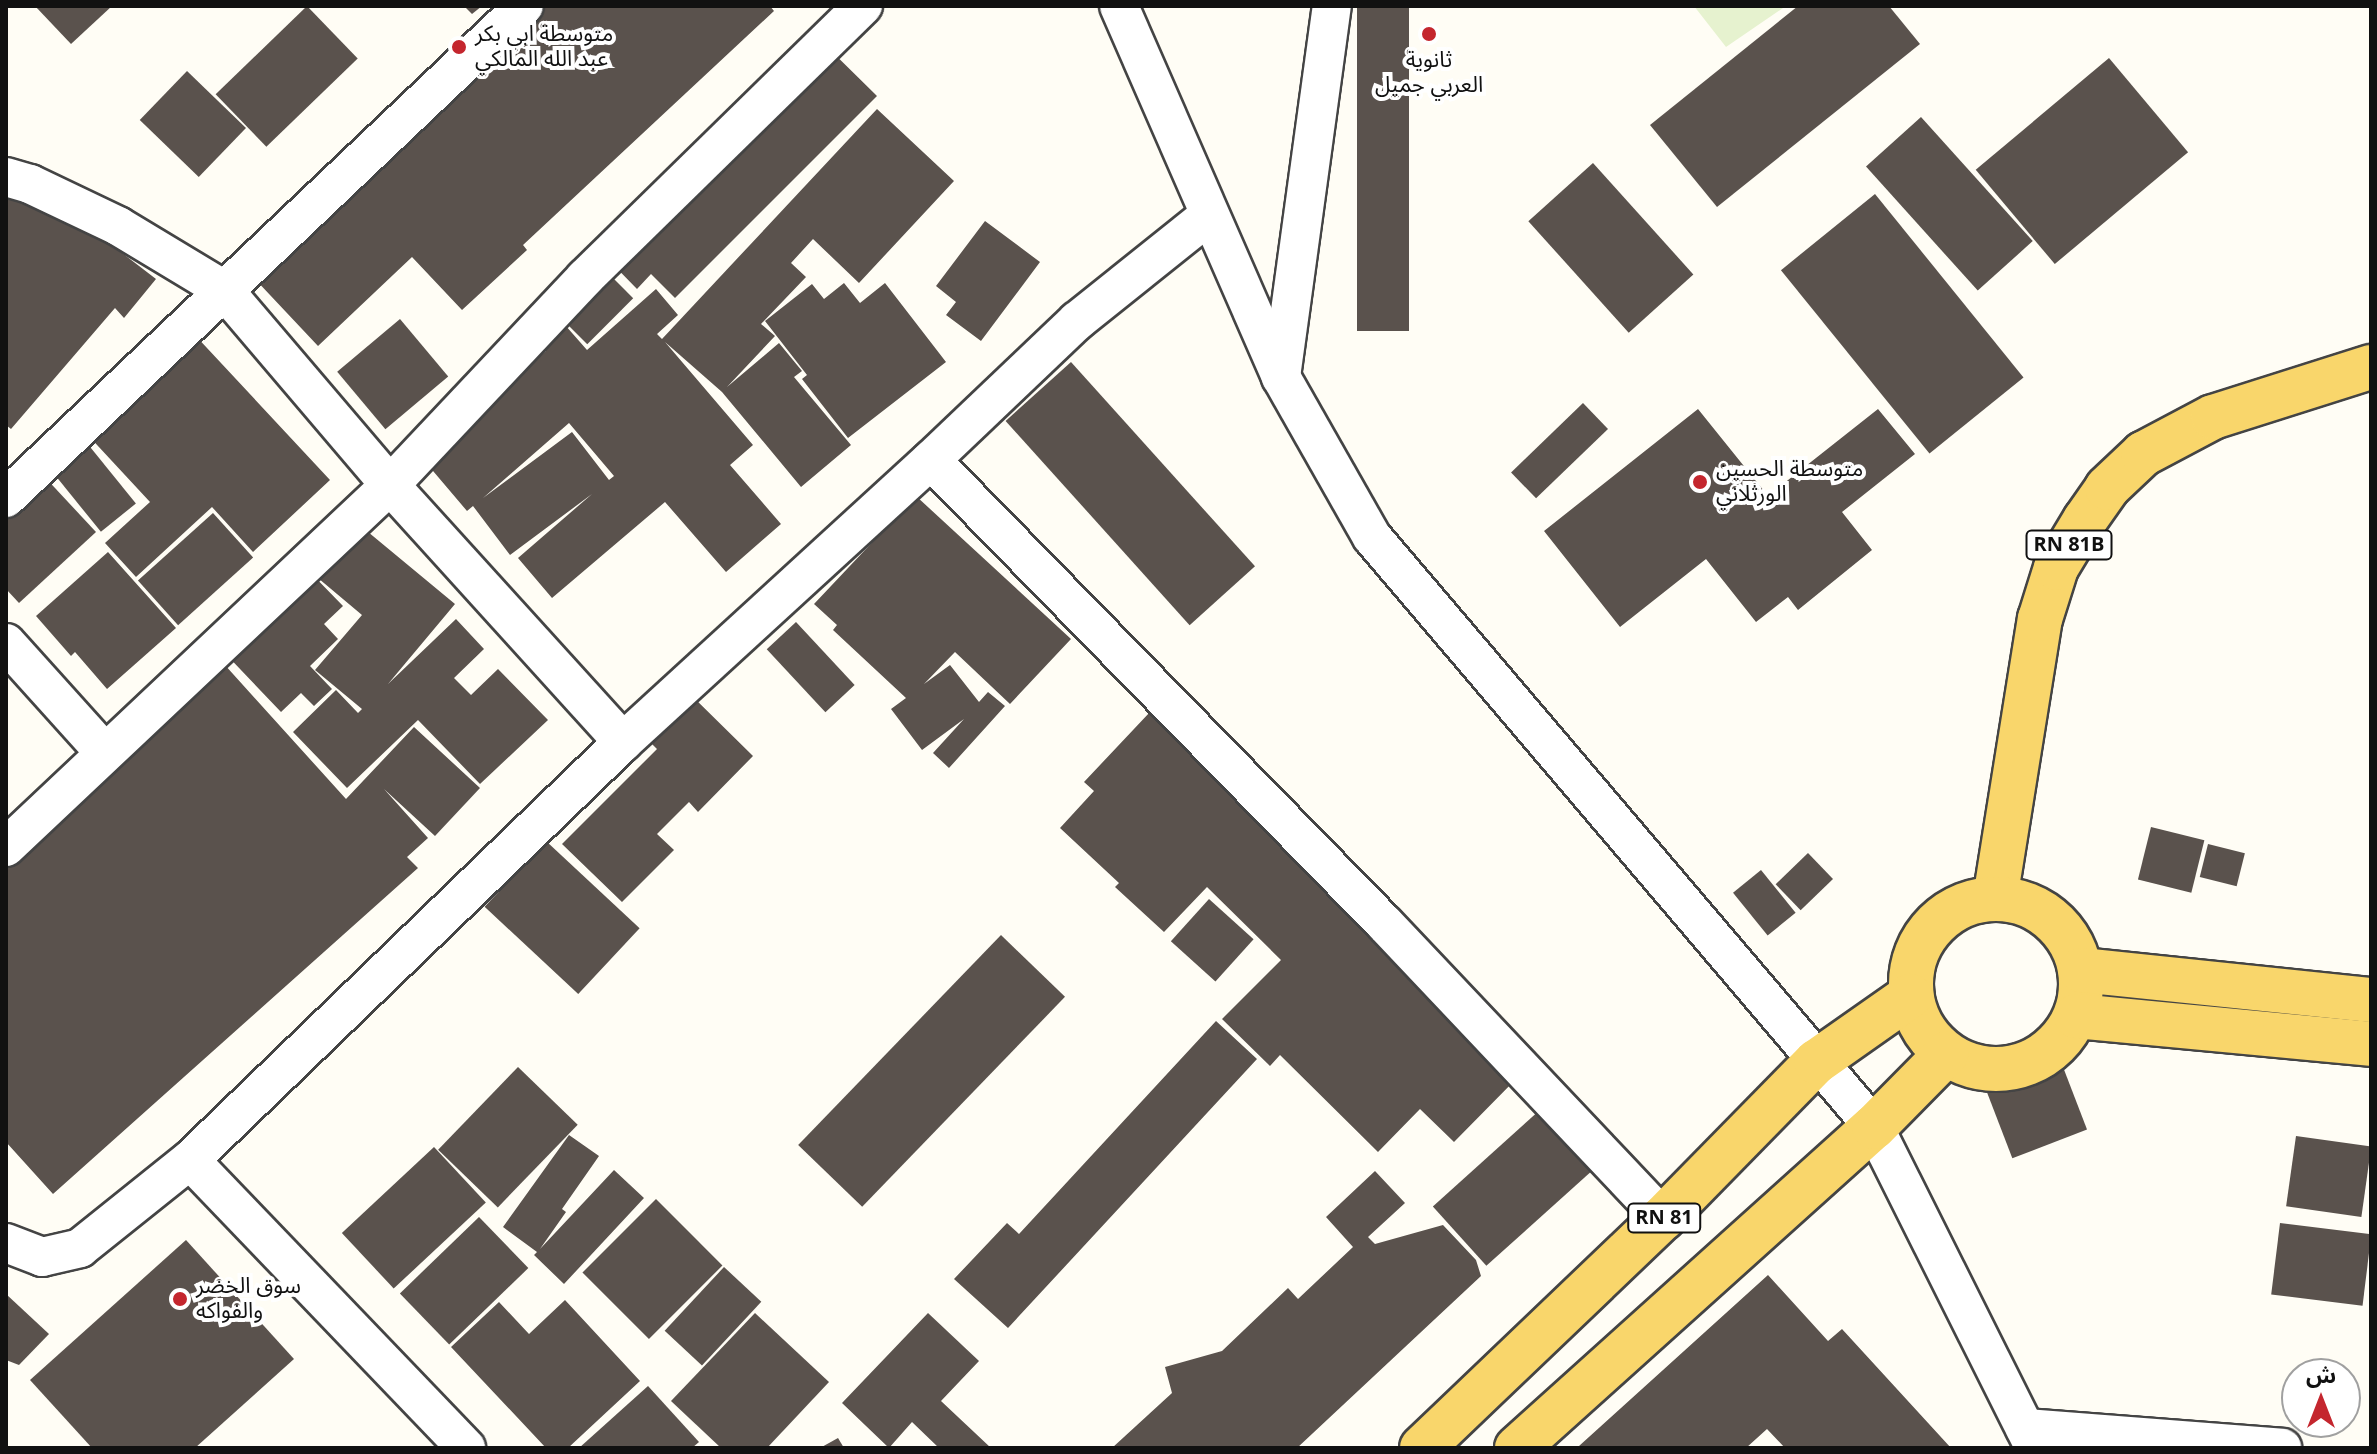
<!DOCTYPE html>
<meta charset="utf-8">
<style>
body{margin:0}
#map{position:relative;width:2377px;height:1454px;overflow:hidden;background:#fffdf5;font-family:Georgia,"Noto Sans Arabic",serif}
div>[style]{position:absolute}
.pitch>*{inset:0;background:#e6f2cf}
.building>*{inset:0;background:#5a524d;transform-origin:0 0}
.roads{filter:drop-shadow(2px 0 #444) drop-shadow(-2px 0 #444) drop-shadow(0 2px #444) drop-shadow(0 -2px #444)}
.street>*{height:38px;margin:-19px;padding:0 19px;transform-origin:19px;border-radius:19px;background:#fff}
.primary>*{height:44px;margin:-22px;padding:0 22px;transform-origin:22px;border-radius:22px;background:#f9d66b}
.primary>.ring{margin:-22px;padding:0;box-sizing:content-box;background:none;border:44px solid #f9d66b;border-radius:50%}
.dots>*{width:22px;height:22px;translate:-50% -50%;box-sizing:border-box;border:4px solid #fff;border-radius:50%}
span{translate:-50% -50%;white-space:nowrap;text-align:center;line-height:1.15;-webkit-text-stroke:8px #fff;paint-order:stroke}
.shield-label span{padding:2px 6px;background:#fff;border:2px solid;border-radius:6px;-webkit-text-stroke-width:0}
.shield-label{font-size:20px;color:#111;font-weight:700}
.poi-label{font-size:22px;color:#111}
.left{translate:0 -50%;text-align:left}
.frame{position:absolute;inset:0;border:8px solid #111;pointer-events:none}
.north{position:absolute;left:2281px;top:1358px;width:80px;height:80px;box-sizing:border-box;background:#fff;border:2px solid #a0a0a0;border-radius:50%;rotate:0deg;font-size:22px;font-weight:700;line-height:32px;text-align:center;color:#111}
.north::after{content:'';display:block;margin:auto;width:28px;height:36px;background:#c4262e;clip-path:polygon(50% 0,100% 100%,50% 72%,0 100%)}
</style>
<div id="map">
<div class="pitch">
<div style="clip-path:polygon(1694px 6px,1786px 6px,1726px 47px)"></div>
</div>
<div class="building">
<div style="clip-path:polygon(35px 6px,112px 6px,71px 44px)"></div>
<div style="left:307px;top:6px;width:73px;height:127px;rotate:46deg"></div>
<div style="clip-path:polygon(464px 6px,482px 6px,472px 14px)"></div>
<div style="clip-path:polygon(529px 6px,770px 6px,774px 11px,523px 245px,527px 250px,462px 310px,412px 257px,318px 346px,240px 263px)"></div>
<div style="left:1357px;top:6px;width:52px;height:325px"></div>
<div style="clip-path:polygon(1798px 6px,1889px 6px,1920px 44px,1717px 207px,1650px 125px)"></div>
<div style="clip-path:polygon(811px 31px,877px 96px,675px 298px,651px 274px,637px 289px,596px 247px)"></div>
<div style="left:2109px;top:58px;width:123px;height:174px;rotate:50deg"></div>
<div style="left:187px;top:71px;width:82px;height:68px;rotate:44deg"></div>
<div style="clip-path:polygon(evenodd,877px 109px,954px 181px,859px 283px,813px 239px,791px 263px,806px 277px,761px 324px,775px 336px,727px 387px,779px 343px,802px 371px,794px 377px,851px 445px,801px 487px,722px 392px,665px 342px,753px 445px,730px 465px,781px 524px,726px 572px,665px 502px,552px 598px,518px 558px,592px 494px,510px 555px,473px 506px,467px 511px,422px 458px,546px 351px,534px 338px,558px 317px,587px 350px,656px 289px,678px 315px,657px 334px,662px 339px,877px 109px,569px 423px,614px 476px,609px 480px,572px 432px,483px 498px,569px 423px)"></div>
<div style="left:1921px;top:117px;width:167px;height:74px;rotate:48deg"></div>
<div style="left:1593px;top:163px;width:150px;height:87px;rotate:48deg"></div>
<div style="clip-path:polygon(6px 189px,57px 203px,156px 279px,124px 318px,115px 308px,11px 429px,6px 425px)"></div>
<div style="left:1875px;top:194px;width:236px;height:121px;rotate:51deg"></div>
<div style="clip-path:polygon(985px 221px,1040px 262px,981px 341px,946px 315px,956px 302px,936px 286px)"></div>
<div style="left:612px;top:277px;width:30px;height:65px;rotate:45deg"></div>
<div style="clip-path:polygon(844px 283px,860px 303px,885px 283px,946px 362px,848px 438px,802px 379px,807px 375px,765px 321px,812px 284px,824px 299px)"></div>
<div style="left:400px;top:319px;width:75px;height:82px;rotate:50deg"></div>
<div style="clip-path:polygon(193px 333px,330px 480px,253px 552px,212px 507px,136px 577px,105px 543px,150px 502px,85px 432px)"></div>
<div style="left:1071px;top:362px;width:275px;height:88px;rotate:48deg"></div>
<div style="left:1583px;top:403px;width:36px;height:100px;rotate:46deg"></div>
<div style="clip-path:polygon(1698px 409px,1768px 496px,1878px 409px,1915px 454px,1842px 512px,1872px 550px,1798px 610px,1788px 597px,1756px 622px,1706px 559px,1620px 627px,1544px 531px)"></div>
<div style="left:78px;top:432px;width:92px;height:45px;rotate:51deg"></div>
<div style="clip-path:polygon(41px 473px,96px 532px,19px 603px,6px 589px,6px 505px)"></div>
<div style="clip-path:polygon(916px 496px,1071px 639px,1010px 704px,955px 652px,924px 684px,950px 665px,979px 702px,988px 692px,1005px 706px,949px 768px,933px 753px,964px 719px,922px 750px,891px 709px,906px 698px,833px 630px,837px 625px,814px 604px)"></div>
<div style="left:213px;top:513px;width:60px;height:101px;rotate:48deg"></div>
<div style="clip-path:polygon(356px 522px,455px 604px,388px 684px,456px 619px,484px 649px,454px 678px,471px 695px,498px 669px,548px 720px,480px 784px,418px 720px,347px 788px,293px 732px,336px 690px,358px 713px,362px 709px,315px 670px,362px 615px,312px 573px)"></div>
<div style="clip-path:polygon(108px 552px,176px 628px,107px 689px,75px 652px,71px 656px,36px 616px)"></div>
<div style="clip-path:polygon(306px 568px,343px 606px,324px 624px,338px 639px,310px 666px,332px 689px,314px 706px,301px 693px,281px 712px,220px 648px)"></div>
<div style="left:796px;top:622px;width:86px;height:40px;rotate:47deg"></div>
<div style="clip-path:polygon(224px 664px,346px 799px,414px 727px,480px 788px,435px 836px,384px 789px,428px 838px,407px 857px,418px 868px,53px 1194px,6px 1142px,6px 858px)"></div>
<div style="clip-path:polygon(688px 692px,753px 756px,698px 812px,689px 802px,657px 834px,674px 850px,622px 902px,562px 844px,657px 749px,645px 737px)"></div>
<div style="clip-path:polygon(1150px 712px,1268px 823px,1520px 1075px,1454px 1142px,1420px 1109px,1378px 1152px,1280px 1055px,1270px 1066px,1222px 1019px,1281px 960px,1207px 887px,1164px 932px,1115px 887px,1119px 883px,1060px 828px,1094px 791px,1084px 782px)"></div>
<div style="left:2151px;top:827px;width:55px;height:54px;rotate:14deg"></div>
<div style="left:546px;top:841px;width:128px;height:90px;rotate:43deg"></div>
<div style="left:2208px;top:844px;width:38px;height:34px;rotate:14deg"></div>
<div style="left:1808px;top:853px;width:36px;height:45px;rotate:46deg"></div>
<div style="left:1761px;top:870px;width:55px;height:36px;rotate:51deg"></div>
<div style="left:1209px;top:899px;width:60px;height:57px;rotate:42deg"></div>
<div style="left:1001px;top:935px;width:89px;height:292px;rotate:44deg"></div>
<div style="clip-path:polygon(1216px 1021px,1257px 1059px,1008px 1328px,954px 1279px,1007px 1223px,1019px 1234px)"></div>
<div style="left:2058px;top:1054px;width:81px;height:80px;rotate:69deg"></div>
<div style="left:518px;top:1067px;width:83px;height:115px;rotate:44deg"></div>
<div style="left:1551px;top:1100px;width:80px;height:159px;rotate:48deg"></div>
<div style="clip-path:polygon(569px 1135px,599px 1156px,562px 1209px,566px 1212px,540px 1249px,614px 1170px,644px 1198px,564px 1284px,534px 1255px,537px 1252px,503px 1227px)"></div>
<div style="left:2296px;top:1136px;width:76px;height:71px;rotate:8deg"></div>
<div style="left:434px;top:1147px;width:76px;height:126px;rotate:47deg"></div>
<div style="clip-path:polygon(1375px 1171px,1405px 1203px,1368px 1237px,1375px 1244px,1443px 1225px,1476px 1260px,1481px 1276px,1297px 1448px,1112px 1448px,1172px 1393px,1165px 1367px,1222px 1351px,1288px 1288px,1298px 1299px,1353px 1247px,1326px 1217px)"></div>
<div style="left:656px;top:1199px;width:94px;height:104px;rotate:45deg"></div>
<div style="left:479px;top:1217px;width:71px;height:110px;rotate:46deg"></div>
<div style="left:2280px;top:1223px;width:92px;height:72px;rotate:7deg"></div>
<div style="clip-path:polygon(186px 1240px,294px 1359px,195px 1448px,92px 1448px,30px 1380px)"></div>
<div style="left:724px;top:1267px;width:51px;height:87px;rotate:43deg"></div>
<div style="clip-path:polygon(1768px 1275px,1828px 1341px,1842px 1329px,1951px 1448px,1785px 1448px,1767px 1429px,1746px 1448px,1579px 1446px)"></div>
<div style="clip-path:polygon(6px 1294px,49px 1334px,19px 1365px,6px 1360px)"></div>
<div style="clip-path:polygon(565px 1300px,640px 1381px,568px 1448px,546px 1448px,451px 1347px,499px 1302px,529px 1334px)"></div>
<div style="clip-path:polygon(755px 1313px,829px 1382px,767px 1448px,721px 1448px,671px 1401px)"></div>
<div style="clip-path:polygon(928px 1313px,979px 1361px,941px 1401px,991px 1448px,939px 1448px,912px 1422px,889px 1448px,842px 1403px)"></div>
<div style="clip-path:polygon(648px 1386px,699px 1442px,692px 1448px,579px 1448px)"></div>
<div style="clip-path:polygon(838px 1438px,844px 1448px,820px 1448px)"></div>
</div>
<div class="roads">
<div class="street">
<div style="left:1119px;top:6px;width:405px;rotate:66.4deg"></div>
<div style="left:1281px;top:377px;width:184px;rotate:60.4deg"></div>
<div style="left:1372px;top:537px;width:775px;rotate:49.61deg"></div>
<div style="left:1874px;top:1127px;width:359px;rotate:63.4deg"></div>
<div style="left:6px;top:177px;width:25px;rotate:16deg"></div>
<div style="left:30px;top:184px;width:98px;rotate:25.5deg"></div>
<div style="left:118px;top:226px;width:124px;rotate:31.1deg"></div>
<div style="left:224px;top:290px;width:256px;rotate:49.6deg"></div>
<div style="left:390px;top:485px;width:347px;rotate:47.8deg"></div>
<div style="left:1281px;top:377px;width:374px;rotate:-82.2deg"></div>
<div style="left:931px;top:460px;width:648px;rotate:45.63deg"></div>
<div style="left:1384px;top:923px;width:406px;rotate:46.6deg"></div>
<div style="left:6px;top:498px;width:714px;rotate:-43.53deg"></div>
<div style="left:6px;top:643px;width:147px;rotate:48deg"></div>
<div style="left:6px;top:847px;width:528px;rotate:-43.31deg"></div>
<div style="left:390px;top:485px;width:284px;rotate:-46.7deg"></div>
<div style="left:585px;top:278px;width:389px;rotate:-44.4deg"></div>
<div style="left:190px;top:1160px;width:399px;rotate:46.2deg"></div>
<div style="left:6px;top:1243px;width:39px;rotate:21deg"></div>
<div style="left:42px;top:1257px;width:39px;rotate:-13deg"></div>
<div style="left:80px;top:1248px;width:141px;rotate:-38.7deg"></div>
<div style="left:190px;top:1160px;width:602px;rotate:-43.99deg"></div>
<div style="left:623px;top:742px;width:418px;rotate:-42.5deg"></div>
<div style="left:931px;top:460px;width:202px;rotate:-43.6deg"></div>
<div style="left:1077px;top:321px;width:168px;rotate:-38.7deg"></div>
<div style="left:2025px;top:1428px;width:258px;rotate:4.4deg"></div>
</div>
<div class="primary">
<div style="left:1995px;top:899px;width:284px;rotate:-80.9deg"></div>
<div style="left:2040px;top:619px;width:53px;rotate:-72.6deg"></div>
<div style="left:2056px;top:568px;width:56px;rotate:-58.9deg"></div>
<div style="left:2085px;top:520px;width:39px;rotate:-55deg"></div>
<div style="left:2107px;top:488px;width:50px;rotate:-43.4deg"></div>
<div style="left:2143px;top:454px;width:79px;rotate:-27.9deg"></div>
<div style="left:2213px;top:417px;width:166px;rotate:-17.6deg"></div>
<div class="ring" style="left:1911px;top:899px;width:126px;height:126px"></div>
<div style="left:2081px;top:970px;width:292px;rotate:5.9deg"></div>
<div style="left:2076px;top:1016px;width:296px;rotate:5.4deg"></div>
<div style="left:1422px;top:1448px;width:333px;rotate:-43.7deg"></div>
<div style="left:1663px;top:1218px;width:219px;rotate:-45.6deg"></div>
<div style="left:1816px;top:1062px;width:115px;rotate:-35.1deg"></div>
<div style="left:1517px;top:1448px;width:480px;rotate:-42deg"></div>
<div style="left:1874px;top:1127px;width:103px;rotate:-45.4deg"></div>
</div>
</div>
<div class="dots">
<div style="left:1429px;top:34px;background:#c4262e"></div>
<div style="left:459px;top:47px;background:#c4262e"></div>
<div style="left:1700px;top:482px;background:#c4262e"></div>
<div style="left:180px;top:1299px;background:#c4262e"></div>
</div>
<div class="shield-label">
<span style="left:2069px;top:545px">RN 81B</span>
<span style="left:1664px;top:1218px">RN 81</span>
</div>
<div class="poi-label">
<span class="left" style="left:475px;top:47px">متوسطة ابي بكر<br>عبد الله المالكي</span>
<span style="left:1429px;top:73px">ثانوية<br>العربي جميل</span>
<span class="left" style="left:1716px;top:482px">متوسطة الحسين<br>الورثلاني</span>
<span class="left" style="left:196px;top:1299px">سوق الخضر<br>والفواكه</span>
</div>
<div class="frame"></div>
<div class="north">ش</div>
</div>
